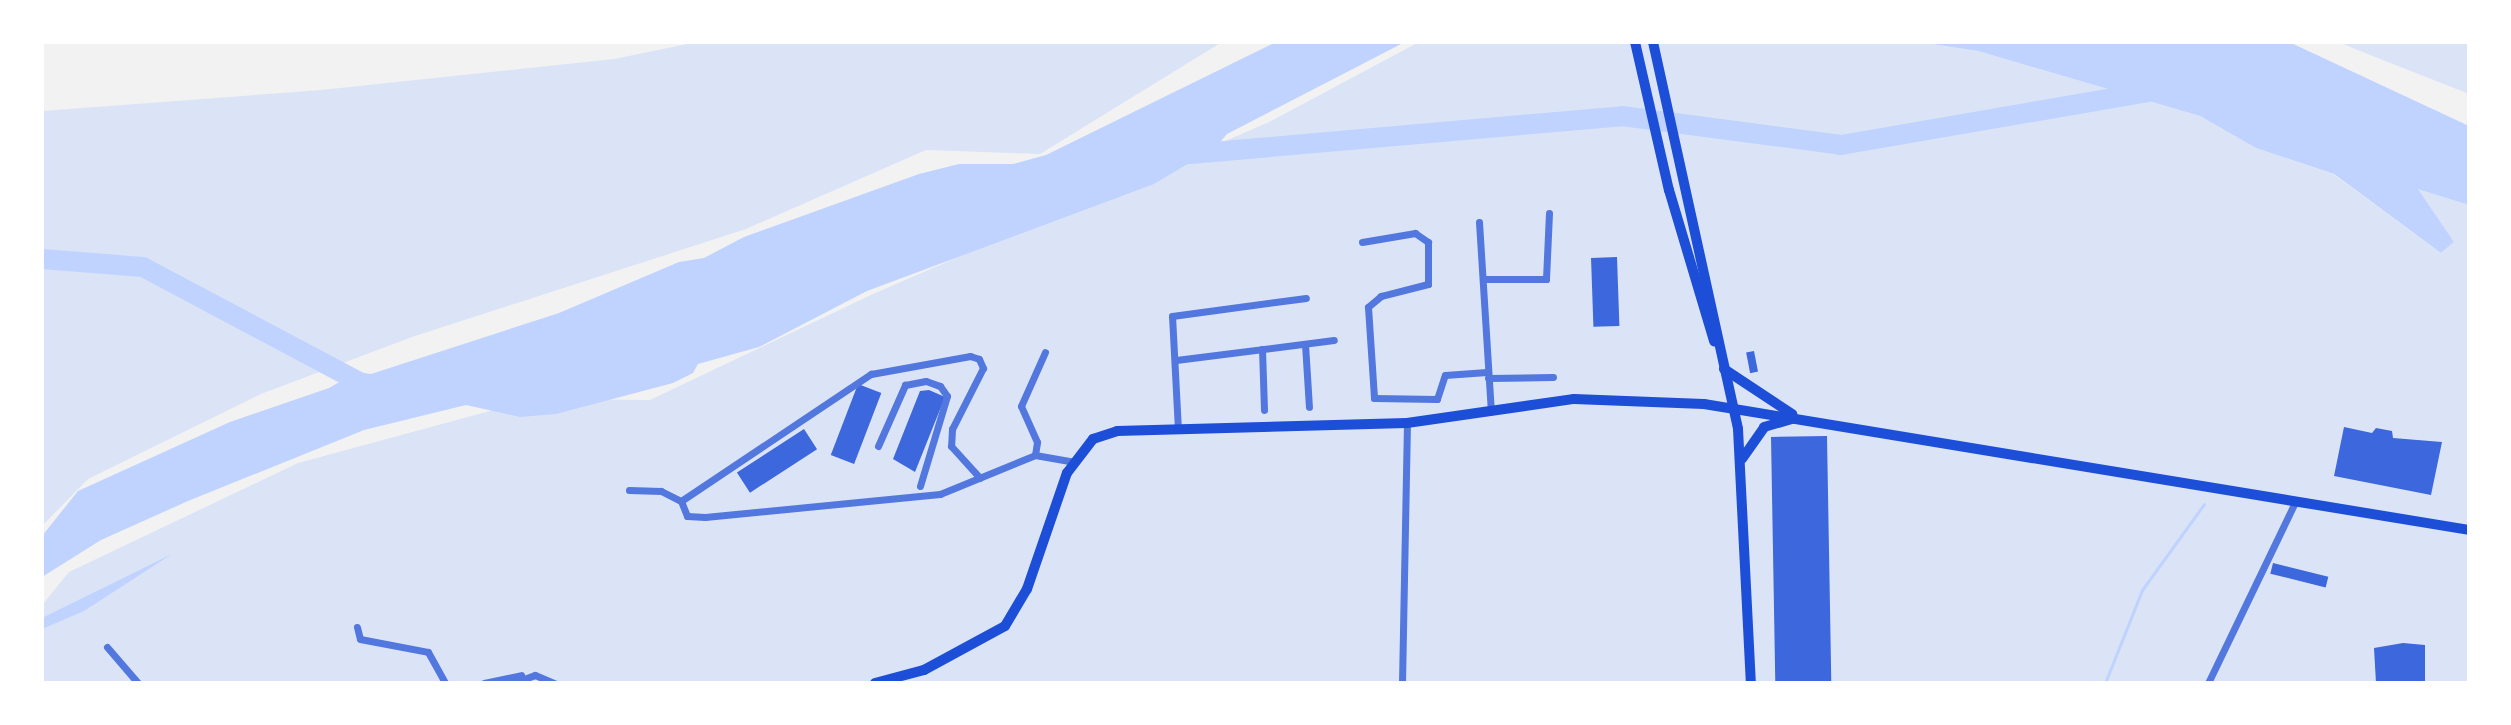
<!DOCTYPE html>
<style>
body{margin:0}
#map{position:relative;width:2511px;height:725px;overflow:hidden;background:#f2f2f2;font-family:Commissioner,sans-serif}
div>[style]{position:absolute}
.green>*{inset:0;background:#dbe4f7}
.water>*{inset:0;background:#bfd3fe}
.stream>*{height:3px;margin:-1.5px;padding:0 1.5px;transform-origin:1.5px;border-radius:1.5px;background:#bfd3fe}
.river>*{height:20px;margin:-10px;padding:0 10px;transform-origin:10px;border-radius:10px;background:#bfd3fe}
.building>*{inset:0;background:#3d67dc;transform-origin:0 0}
.minor>*{height:7px;margin:-3.5px;padding:0 3.5px;transform-origin:3.5px;border-radius:3.5px;background:#5277de}
.primary>*{height:10px;margin:-5px;padding:0 5px;transform-origin:5px;border-radius:5px;background:#1d4ed8}
span{translate:-50% -50%;white-space:nowrap;text-align:center;line-height:1.15;-webkit-text-stroke:8px #fff;paint-order:stroke}
.frame{position:absolute;inset:0;border:44px solid #fff;pointer-events:none}
</style>
<div id="map">
<div class="green">
<div style="clip-path:polygon(697px 42px,1222px 42px,1040px 154px,926px 150px,746px 229px,412px 337px,261px 394px,88px 479px,42px 526px,42px 111px,321px 90px,614px 59px)"></div>
<div style="clip-path:polygon(1419px 42px,1919px 42px,1978px 51px,2200px 116px,2256px 148px,2333px 174px,2441px 253px,2454px 242px,2417px 188px,2469px 205px,2469px 683px,42px 683px,42px 605px,69px 572px,298px 463px,534px 399px,650px 400px,873px 294px,1269px 122px)"></div>
<div style="clip-path:polygon(2339px 42px,2469px 42px,2469px 94px,2355px 49px)"></div>
</div>
<div class="water">
<div style="clip-path:polygon(1276px 42px,1405px 42px,1227px 134px,1216px 147px,1154px 184px,867px 291px,759px 347px,698px 364px,693px 373px,673px 383px,556px 414px,520px 417px,466px 405px,364px 430px,188px 501px,101px 540px,42px 577px,42px 536px,78px 491px,230px 422px,329px 388px,357px 372px,371px 374px,559px 313px,679px 262px,704px 258px,744px 237px,919px 174px,959px 164px,1013px 164px,1046px 155px)"></div>
<div style="clip-path:polygon(1919px 42px,2289px 42px,2469px 126px,2469px 205px,2418px 189px,2454px 242px,2441px 253px,2334px 174px,2256px 148px,2200px 116px,1978px 51px)"></div>
<div style="clip-path:polygon(172px 554px,84px 611px,42px 629px,42px 618px)"></div>
</div>
<div class="stream">
<div style="left:2105px;top:683px;width:100px;rotate:-68.3deg"></div>
<div style="left:2142px;top:590px;width:106px;rotate:-54.2deg"></div>
</div>
<div class="river">
<div style="left:1179px;top:155px;width:445px;rotate:-5deg"></div>
<div style="left:1622px;top:116px;width:221px;rotate:7.5deg"></div>
<div style="left:1841px;top:145px;width:311px;rotate:-9.8deg"></div>
<div style="left:42px;top:259px;width:101px;rotate:4.5deg"></div>
<div style="left:143px;top:267px;width:258px;rotate:28deg"></div>
</div>
<div class="building">
<div style="left:1617px;top:257px;width:69px;height:26px;rotate:88deg"></div>
<div style="left:1754px;top:351px;width:21px;height:8px;rotate:79deg"></div>
<div style="left:858px;top:384px;width:25px;height:76px;rotate:21deg"></div>
<div style="clip-path:polygon(929px 390px,945px 397px,915px 472px,893px 459px,920px 391px)"></div>
<div style="clip-path:polygon(2344px 427px,2372px 433px,2376px 428px,2392px 431px,2393px 438px,2442px 442px,2431px 495px,2334px 476px)"></div>
<div style="left:804px;top:429px;width:24px;height:80px;rotate:57deg"></div>
<div style="left:1827px;top:436px;width:247px;height:56px;rotate:89deg"></div>
<div style="left:2273px;top:563px;width:57px;height:11px;rotate:14deg"></div>
<div style="clip-path:polygon(2403px 643px,2425px 645px,2425px 683px,2376px 683px,2374px 648px)"></div>
</div>
<div class="minor">
<div style="left:1479px;top:222px;width:190px;rotate:86.4deg"></div>
<div style="left:1362px;top:242px;width:54px;rotate:-9.6deg"></div>
<div style="left:1415px;top:233px;width:16px;rotate:35deg"></div>
<div style="left:1428px;top:242px;width:42px;rotate:90deg"></div>
<div style="left:1428px;top:284px;width:49px;rotate:165.7deg"></div>
<div style="left:1381px;top:296px;width:17px;rotate:140deg"></div>
<div style="left:1368px;top:307px;width:91px;rotate:86.2deg"></div>
<div style="left:1374px;top:398px;width:63px;rotate:0.9deg"></div>
<div style="left:1437px;top:399px;width:25px;rotate:-72deg"></div>
<div style="left:1445px;top:375px;width:42px;rotate:-4.1deg"></div>
<div style="left:1483px;top:279px;width:63px"></div>
<div style="left:1546px;top:279px;width:66px;rotate:-87.4deg"></div>
<div style="left:1305px;top:344px;width:63px;rotate:86.4deg"></div>
<div style="left:1262px;top:349px;width:61px;rotate:88.1deg"></div>
<div style="left:1176px;top:360px;width:159px;rotate:-7.2deg"></div>
<div style="left:1488px;top:378px;width:65px;rotate:-0.9deg"></div>
<div style="left:1178px;top:430px;width:114px;rotate:-93deg"></div>
<div style="left:1172px;top:316px;width:135px;rotate:-7.7deg"></div>
<div style="left:878px;top:446px;width:67px;rotate:-66.1deg"></div>
<div style="left:905px;top:385px;width:21px;rotate:-11deg"></div>
<div style="left:926px;top:381px;width:15px;rotate:20deg"></div>
<div style="left:940px;top:386px;width:12px;rotate:55deg"></div>
<div style="left:947px;top:396px;width:94px;rotate:106.7deg"></div>
<div style="left:1035px;top:455px;width:13px;rotate:-81deg"></div>
<div style="left:1037px;top:442px;width:39px;rotate:-114deg"></div>
<div style="left:1021px;top:406px;width:59px;rotate:-66deg"></div>
<div style="left:629px;top:490px;width:32px;rotate:2deg"></div>
<div style="left:661px;top:491px;width:22px;rotate:27deg"></div>
<div style="left:681px;top:501px;width:16px;rotate:68deg"></div>
<div style="left:687px;top:516px;width:18px;rotate:3deg"></div>
<div style="left:705px;top:517px;width:236px;rotate:-5.6deg"></div>
<div style="left:940px;top:494px;width:103px;rotate:-22.3deg"></div>
<div style="left:1035px;top:455px;width:39px;rotate:10deg"></div>
<div style="left:681px;top:501px;width:229px;rotate:-33.8deg"></div>
<div style="left:871px;top:374px;width:101px;rotate:-10.3deg"></div>
<div style="left:970px;top:356px;width:9px;rotate:18deg"></div>
<div style="left:979px;top:359px;width:10px;rotate:66deg"></div>
<div style="left:983px;top:368px;width:68px;rotate:116.9deg"></div>
<div style="left:952px;top:429px;width:17px;rotate:93deg"></div>
<div style="left:951px;top:446px;width:43px;rotate:47.8deg"></div>
<div style="left:357px;top:627px;width:12px;rotate:76deg"></div>
<div style="left:360px;top:639px;width:69px;rotate:10.8deg"></div>
<div style="left:428px;top:652px;width:35px;rotate:61deg"></div>
<div style="left:107px;top:647px;width:48px;rotate:49.3deg"></div>
<div style="left:484px;top:683px;width:38px;rotate:-12deg"></div>
<div style="left:513px;top:683px;width:23px;rotate:-20deg"></div>
<div style="left:535px;top:675px;width:21px;rotate:23deg"></div>
<div style="left:1402px;top:683px;width:260px;rotate:-88.9deg"></div>
<div style="left:2208px;top:683px;width:201px;rotate:-64.3deg"></div>
</div>
<div class="primary">
<div style="left:1635px;top:42px;width:152px;rotate:77.1deg"></div>
<div style="left:1669px;top:190px;width:158px;rotate:73.4deg"></div>
<div style="left:1653px;top:42px;width:396px;rotate:77.6deg"></div>
<div style="left:1738px;top:429px;width:254px;rotate:87.1deg"></div>
<div style="left:1724px;top:369px;width:82px;rotate:33.5deg"></div>
<div style="left:1742px;top:459px;width:39px;rotate:-55deg"></div>
<div style="left:1764px;top:427px;width:29px;rotate:-16deg"></div>
<div style="left:875px;top:683px;width:51px;rotate:-14.9deg"></div>
<div style="left:924px;top:670px;width:92px;rotate:-28.5deg"></div>
<div style="left:1005px;top:626px;width:43px;rotate:-59.3deg"></div>
<div style="left:1027px;top:589px;width:123px;rotate:-71deg"></div>
<div style="left:1067px;top:473px;width:43px;rotate:-52.6deg"></div>
<div style="left:1093px;top:439px;width:25px;rotate:-18deg"></div>
<div style="left:1117px;top:431px;width:290px;rotate:-1.6deg"></div>
<div style="left:1407px;top:423px;width:169px;rotate:-8.2deg"></div>
<div style="left:1574px;top:399px;width:130px;rotate:2.2deg"></div>
<div style="left:1704px;top:404px;width:775px;rotate:9.35deg"></div>
</div>
<div class="frame"></div>
</div>
